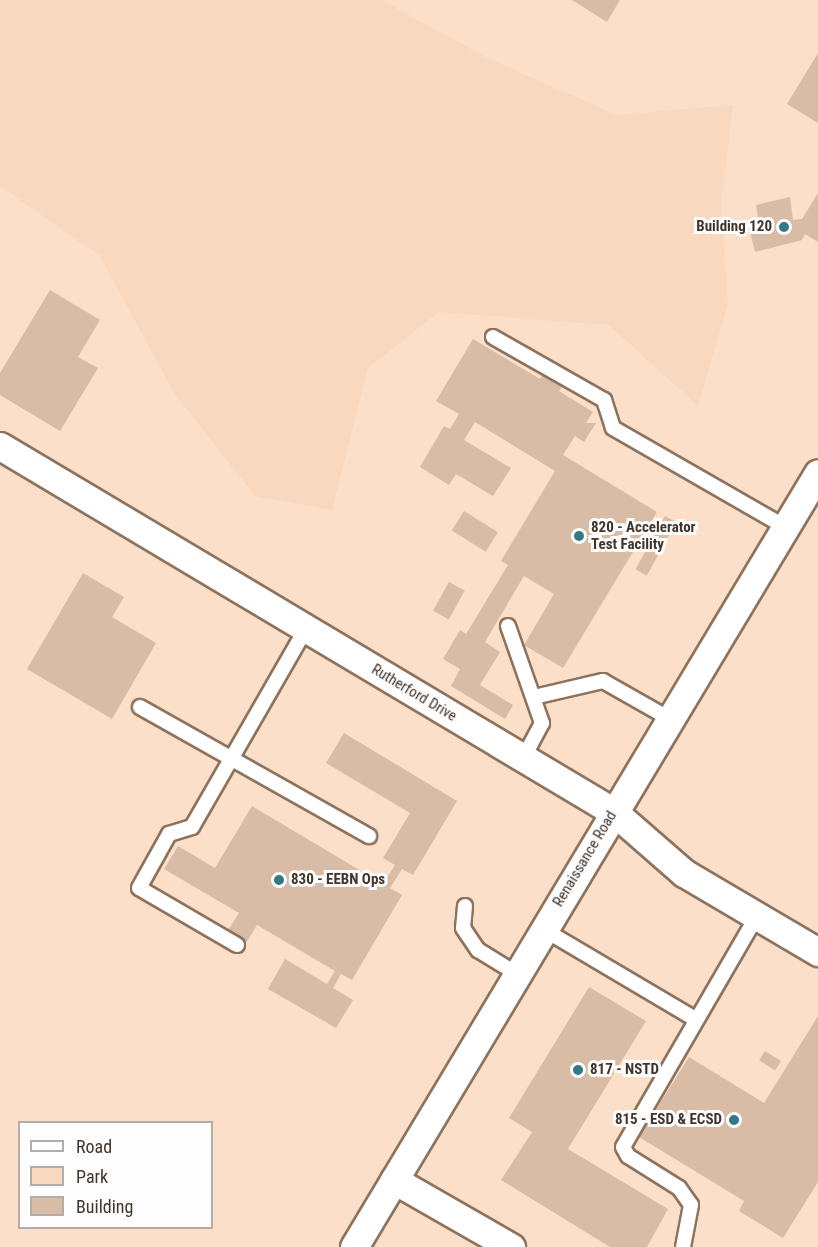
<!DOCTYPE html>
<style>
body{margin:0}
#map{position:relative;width:818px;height:1247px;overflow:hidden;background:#feedde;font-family:"Roboto Condensed",sans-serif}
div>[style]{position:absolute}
.built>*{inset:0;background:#fbdfc8}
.green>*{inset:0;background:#f8d9bf}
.building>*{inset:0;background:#d8bca5;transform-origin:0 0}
.roads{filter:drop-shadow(2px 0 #8d735e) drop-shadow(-2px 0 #8d735e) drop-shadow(0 2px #8d735e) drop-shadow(0 -2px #8d735e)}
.lane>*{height:14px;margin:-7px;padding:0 7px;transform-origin:7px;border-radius:7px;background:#fff}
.street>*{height:27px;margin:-13.5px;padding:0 13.5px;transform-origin:13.5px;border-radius:13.5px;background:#fff}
.dots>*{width:16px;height:16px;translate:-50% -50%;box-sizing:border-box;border:3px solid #fdfdfd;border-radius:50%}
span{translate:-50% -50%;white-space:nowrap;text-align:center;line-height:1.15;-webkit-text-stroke:6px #fdfdfd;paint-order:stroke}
.poi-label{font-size:15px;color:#41352c;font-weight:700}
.right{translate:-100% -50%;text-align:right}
.left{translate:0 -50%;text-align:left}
.street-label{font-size:15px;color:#41352c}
.legend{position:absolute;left:18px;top:1121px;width:195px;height:108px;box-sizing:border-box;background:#fdfdfd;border:2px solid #b2ada9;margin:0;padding:8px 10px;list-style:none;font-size:18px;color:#41352c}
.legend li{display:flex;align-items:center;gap:12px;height:30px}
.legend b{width:30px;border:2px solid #b2ada9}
</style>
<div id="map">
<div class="built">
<div style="clip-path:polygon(evenodd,0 0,818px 0,818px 1247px,0 1247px,0 0,20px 1122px,212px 1122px,212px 1228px,20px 1228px,20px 1122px)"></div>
</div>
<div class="green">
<div style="clip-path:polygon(0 0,382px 0,487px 58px,617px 115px,733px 105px,721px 205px,728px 304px,698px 406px,609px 325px,439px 312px,368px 368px,332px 510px,255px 496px,174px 393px,100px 256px,0 186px)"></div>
</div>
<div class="building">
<div style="clip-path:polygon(572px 0,620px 0,607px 22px)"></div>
<div style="clip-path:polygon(818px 53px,818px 123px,787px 104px)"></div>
<div style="clip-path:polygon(818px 193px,818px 242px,805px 234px,802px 240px,755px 252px,747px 219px,758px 217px,756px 205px,790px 197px,793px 220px,802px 219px)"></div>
<div style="clip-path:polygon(50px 290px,100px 320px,78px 357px,98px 368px,60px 431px,0 395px,0 373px)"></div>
<div style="clip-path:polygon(473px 339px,540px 379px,545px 371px,564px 383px,559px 391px,593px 412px,586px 423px,596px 423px,584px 442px,575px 436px,563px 455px,657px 512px,563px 668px,524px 645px,554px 594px,524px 576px,485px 642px,500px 652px,480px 685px,513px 705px,505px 719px,451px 686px,460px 669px,443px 659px,460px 630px,466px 634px,508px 565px,501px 561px,555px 471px,475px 422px,464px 440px,511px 468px,493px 496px,456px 474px,449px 485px,420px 467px,444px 426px,450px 429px,459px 414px,436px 401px)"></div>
<div style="left:464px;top:511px;width:40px;height:23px;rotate:32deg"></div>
<div style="left:665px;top:516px;width:13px;height:61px;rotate:29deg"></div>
<div style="clip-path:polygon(83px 573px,124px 597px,112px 617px,156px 643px,112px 719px,27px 669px)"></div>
<div style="left:449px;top:582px;width:18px;height:33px;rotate:29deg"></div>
<div style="clip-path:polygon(344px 733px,457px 801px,413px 875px,402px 869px,390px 888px,402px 895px,352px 980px,341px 974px,333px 988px,353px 1000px,336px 1028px,268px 989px,285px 959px,327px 984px,335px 971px,257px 925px,246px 943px,227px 932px,239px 913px,164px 869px,178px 846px,215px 868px,252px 806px,383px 884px,395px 865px,383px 858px,410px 813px,326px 763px)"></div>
<div style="clip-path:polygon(589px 987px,646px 1021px,568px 1149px,668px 1209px,647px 1247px,610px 1247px,501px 1180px,532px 1132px,509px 1118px)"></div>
<div style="clip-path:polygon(818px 1016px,818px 1182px,783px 1238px,739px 1211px,744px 1201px,639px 1137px,689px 1057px,764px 1103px)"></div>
<div style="left:765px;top:1051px;width:19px;height:11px;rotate:32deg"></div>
</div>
<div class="roads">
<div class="lane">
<div style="left:493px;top:337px;width:128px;rotate:29.6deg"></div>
<div style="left:604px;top:400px;width:29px;rotate:72deg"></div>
<div style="left:613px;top:428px;width:198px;rotate:29.9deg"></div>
<div style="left:508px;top:626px;width:103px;rotate:70.7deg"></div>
<div style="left:542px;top:723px;width:40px;rotate:118deg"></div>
<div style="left:534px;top:697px;width:71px;rotate:-13.1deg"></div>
<div style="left:603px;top:681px;width:77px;rotate:29.6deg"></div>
<div style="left:140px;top:707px;width:263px;rotate:29.4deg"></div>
<div style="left:465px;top:906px;width:22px;rotate:95deg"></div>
<div style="left:463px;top:928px;width:27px;rotate:56deg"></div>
<div style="left:478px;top:950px;width:46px;rotate:31.6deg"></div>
<div style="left:543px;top:929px;width:177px;rotate:30.6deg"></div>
<div style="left:237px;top:945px;width:113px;rotate:-149.8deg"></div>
<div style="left:139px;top:888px;width:62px;rotate:-60.9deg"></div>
<div style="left:169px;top:834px;width:24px;rotate:-17deg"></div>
<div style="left:192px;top:827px;width:228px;rotate:-60.1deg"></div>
<div style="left:683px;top:1247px;width:43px;rotate:-79.2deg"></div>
<div style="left:691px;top:1205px;width:21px;rotate:-125deg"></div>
<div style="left:679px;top:1188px;width:60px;rotate:-147.9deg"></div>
<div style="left:628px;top:1156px;width:10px;rotate:-119deg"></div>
<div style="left:623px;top:1147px;width:267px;rotate:-59.9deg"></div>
</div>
<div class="street">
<div style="left:0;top:446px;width:715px;rotate:30.8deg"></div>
<div style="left:614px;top:812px;width:93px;rotate:41.1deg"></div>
<div style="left:684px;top:873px;width:156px;rotate:30.5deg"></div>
<div style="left:394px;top:1180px;width:135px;rotate:29.8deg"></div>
<div style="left:354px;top:1247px;width:902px;rotate:-59.06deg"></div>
</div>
</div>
<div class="dots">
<div style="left:784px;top:227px;background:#337885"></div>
<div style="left:579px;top:536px;background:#337885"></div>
<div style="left:279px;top:880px;background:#337885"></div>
<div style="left:578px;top:1070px;background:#337885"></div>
<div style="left:734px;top:1120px;background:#337885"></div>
</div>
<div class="poi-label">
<span class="right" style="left:772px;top:227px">Building 120</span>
<span class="left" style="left:591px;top:536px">820 - Accelerator<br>Test Facility</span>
<span class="left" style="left:291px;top:880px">830 - EEBN Ops</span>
<span class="left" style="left:590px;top:1070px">817 - NSTD</span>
<span class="right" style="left:722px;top:1120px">815 - ESD &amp; ECSD</span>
</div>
<div class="street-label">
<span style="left:414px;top:693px;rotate:31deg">Rutherford Drive</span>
<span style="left:585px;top:859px;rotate:-59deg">Renaissance Road</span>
</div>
<ul class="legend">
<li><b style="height:8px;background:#fff"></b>Road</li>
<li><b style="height:16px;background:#f8d9bf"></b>Park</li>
<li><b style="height:16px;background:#d8bca5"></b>Building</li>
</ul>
</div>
